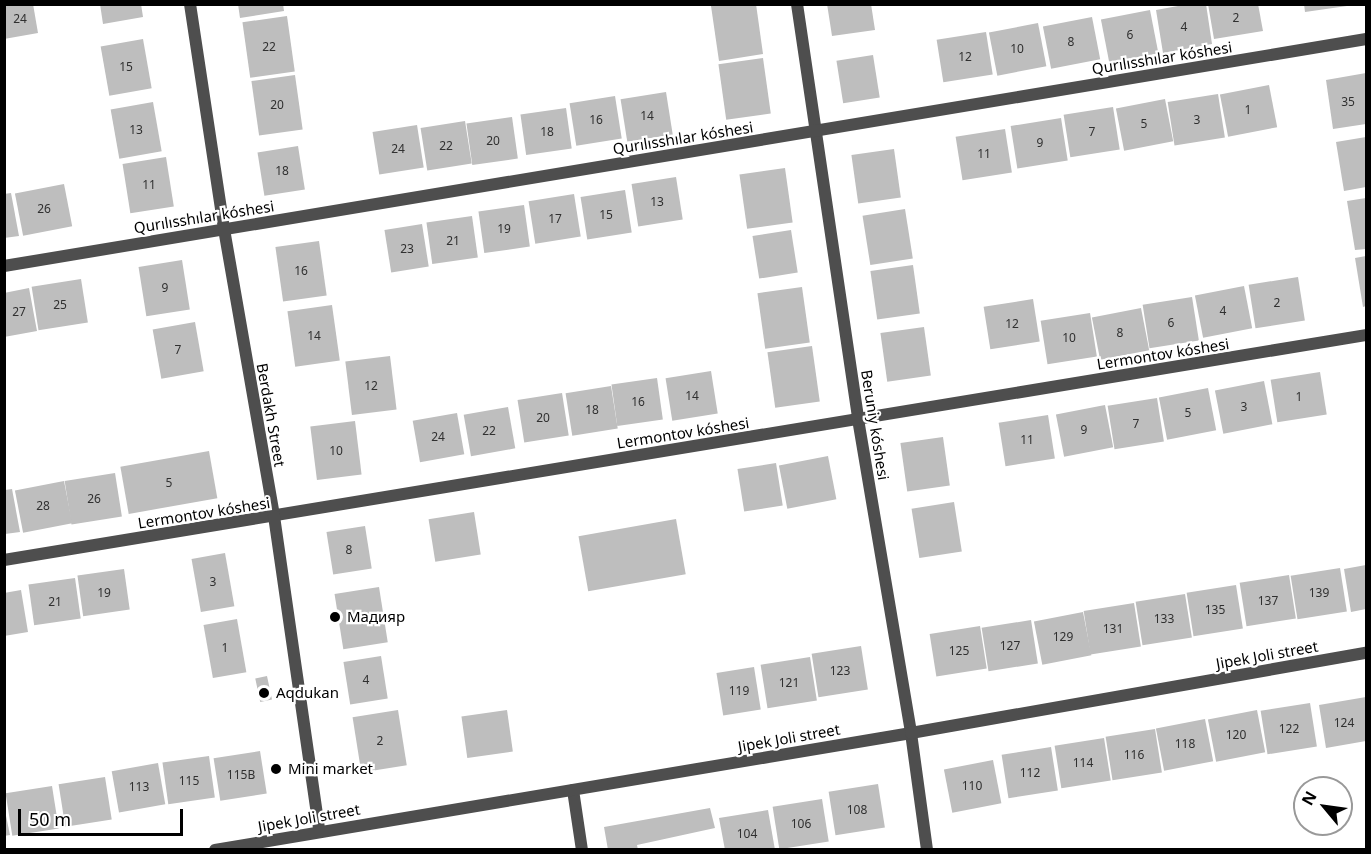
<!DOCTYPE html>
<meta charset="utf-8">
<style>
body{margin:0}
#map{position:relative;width:1371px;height:854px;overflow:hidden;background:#fff;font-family:"Noto Sans",sans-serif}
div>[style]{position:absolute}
.building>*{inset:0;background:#bebebe;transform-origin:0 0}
.minor>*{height:12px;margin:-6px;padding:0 6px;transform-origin:6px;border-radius:6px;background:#4e4e4e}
.tertiary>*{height:12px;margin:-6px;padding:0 6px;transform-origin:6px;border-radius:6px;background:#4e4e4e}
.dots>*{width:16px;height:16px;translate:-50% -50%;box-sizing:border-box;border:3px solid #fff;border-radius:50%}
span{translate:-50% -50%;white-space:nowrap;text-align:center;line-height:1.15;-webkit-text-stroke:4.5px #fff;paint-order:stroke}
.number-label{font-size:12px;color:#303030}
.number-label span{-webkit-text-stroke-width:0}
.street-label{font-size:15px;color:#000}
.poi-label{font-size:15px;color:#000}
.left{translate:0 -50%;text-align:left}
.frame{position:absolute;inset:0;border:6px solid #000;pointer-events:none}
.north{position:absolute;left:1293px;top:776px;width:60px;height:60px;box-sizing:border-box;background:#fff;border:2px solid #999;border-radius:50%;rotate:299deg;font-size:16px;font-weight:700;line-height:24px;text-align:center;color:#000}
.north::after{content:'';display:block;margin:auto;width:21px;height:27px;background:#000;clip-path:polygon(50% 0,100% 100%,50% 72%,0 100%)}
.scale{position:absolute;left:18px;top:809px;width:165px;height:27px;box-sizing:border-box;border:3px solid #000;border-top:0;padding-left:8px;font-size:18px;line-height:21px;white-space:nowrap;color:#000;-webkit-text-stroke:4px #fff;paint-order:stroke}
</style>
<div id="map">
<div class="building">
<div style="clip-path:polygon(4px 4px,33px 4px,38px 33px,4px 39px)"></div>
<div style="clip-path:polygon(100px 4px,141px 4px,143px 17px,103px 24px)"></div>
<div style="clip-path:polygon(238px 4px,283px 4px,284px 11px,240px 18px)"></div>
<div style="clip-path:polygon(724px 4px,756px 4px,763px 54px,719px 61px,711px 6px)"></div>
<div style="clip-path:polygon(827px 4px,871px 4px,875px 30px,832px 36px)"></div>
<div style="clip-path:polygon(1189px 4px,1206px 4px,1212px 44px,1163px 53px,1156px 10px)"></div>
<div style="clip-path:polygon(1208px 4px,1258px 4px,1263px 31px,1214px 39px)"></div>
<div style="clip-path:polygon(1304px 4px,1347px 4px,1347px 6px,1305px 12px)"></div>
<div style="left:1150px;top:10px;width:44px;height:50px;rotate:79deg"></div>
<div style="left:287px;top:16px;width:56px;height:45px;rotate:82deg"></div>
<div style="left:1092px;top:17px;width:43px;height:50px;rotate:79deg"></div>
<div style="left:1038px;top:23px;width:44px;height:50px;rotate:79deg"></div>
<div style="left:986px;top:32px;width:43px;height:50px;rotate:81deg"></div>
<div style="left:143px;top:39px;width:50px;height:43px;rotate:80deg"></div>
<div style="left:873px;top:55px;width:43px;height:37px;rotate:81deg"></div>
<div style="left:763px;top:58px;width:56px;height:45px;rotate:82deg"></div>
<div style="clip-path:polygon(1366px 73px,1366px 124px,1333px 129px,1326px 80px)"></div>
<div style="left:295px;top:75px;width:55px;height:44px;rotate:82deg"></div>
<div style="left:1269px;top:85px;width:43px;height:50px;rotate:79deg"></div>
<div style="left:666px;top:92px;width:43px;height:46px;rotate:81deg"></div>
<div style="left:1218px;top:94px;width:44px;height:51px;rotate:81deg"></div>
<div style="left:615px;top:96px;width:43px;height:46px;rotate:81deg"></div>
<div style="left:1165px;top:99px;width:43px;height:50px;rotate:79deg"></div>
<div style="left:153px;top:102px;width:50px;height:43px;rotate:80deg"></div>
<div style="left:1113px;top:107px;width:43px;height:50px;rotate:81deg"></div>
<div style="left:566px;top:108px;width:41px;height:46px;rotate:82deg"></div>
<div style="left:512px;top:117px;width:42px;height:46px;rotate:82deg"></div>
<div style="left:1061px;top:118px;width:43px;height:51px;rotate:81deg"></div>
<div style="left:465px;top:121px;width:43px;height:45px;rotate:81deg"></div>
<div style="left:417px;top:125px;width:43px;height:45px;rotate:81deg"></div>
<div style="left:1005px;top:129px;width:44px;height:50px;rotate:81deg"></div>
<div style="clip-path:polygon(1366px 137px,1366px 187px,1344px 191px,1336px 142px)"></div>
<div style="left:298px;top:146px;width:44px;height:41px;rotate:81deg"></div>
<div style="left:894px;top:149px;width:49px;height:43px;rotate:82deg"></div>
<div style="left:166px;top:157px;width:50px;height:44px;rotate:81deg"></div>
<div style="left:785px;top:168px;width:55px;height:46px;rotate:82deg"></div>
<div style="left:676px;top:177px;width:43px;height:45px;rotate:81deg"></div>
<div style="left:64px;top:184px;width:43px;height:50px;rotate:79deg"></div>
<div style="left:625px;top:190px;width:43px;height:45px;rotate:81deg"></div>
<div style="clip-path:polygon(11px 193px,19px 236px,4px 238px,4px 194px)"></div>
<div style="left:574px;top:194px;width:43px;height:46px;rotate:81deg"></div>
<div style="clip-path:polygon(1366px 198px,1366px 249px,1355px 250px,1347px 201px)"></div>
<div style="left:524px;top:205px;width:42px;height:46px;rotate:82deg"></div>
<div style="left:905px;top:209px;width:50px;height:43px;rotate:81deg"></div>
<div style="left:472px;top:216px;width:42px;height:46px;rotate:82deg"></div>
<div style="left:422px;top:224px;width:43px;height:38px;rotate:81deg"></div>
<div style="left:791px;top:230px;width:43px;height:39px;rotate:81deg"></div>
<div style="left:319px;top:241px;width:55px;height:44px;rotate:82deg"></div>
<div style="clip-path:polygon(1366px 256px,1366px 306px,1363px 307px,1355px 258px)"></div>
<div style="left:182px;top:260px;width:50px;height:44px;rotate:81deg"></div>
<div style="left:913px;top:265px;width:49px;height:43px;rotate:82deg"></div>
<div style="left:1298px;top:277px;width:44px;height:50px;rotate:81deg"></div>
<div style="left:81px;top:279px;width:44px;height:50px;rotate:81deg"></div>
<div style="left:1244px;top:286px;width:43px;height:50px;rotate:79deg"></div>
<div style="left:802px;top:287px;width:56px;height:45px;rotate:82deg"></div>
<div style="clip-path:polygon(29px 288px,37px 331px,4px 337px,4px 293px)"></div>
<div style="left:1192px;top:297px;width:44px;height:50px;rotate:81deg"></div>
<div style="left:1033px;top:299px;width:43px;height:50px;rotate:81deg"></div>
<div style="left:332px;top:305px;width:56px;height:45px;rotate:82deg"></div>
<div style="left:1141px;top:308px;width:43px;height:50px;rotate:79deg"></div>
<div style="left:1090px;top:313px;width:44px;height:50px;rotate:81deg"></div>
<div style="left:195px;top:322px;width:50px;height:43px;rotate:80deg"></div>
<div style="left:924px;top:327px;width:49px;height:44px;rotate:82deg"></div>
<div style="left:812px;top:346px;width:56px;height:45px;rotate:82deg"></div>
<div style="left:390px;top:356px;width:54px;height:45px;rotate:83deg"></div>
<div style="left:711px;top:371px;width:43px;height:46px;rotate:81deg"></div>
<div style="left:1320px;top:372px;width:43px;height:50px;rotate:81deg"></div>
<div style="left:657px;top:378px;width:42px;height:46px;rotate:82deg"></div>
<div style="left:1264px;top:381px;width:44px;height:50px;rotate:79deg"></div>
<div style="left:611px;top:386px;width:43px;height:46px;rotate:81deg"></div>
<div style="left:1208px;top:388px;width:43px;height:50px;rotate:79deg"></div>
<div style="left:562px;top:393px;width:43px;height:45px;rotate:81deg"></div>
<div style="left:1157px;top:398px;width:44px;height:50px;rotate:81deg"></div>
<div style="left:1105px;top:405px;width:43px;height:50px;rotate:79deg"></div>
<div style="left:508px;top:407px;width:42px;height:45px;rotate:80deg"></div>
<div style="left:457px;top:413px;width:42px;height:45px;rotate:80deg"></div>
<div style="left:1048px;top:415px;width:44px;height:50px;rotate:81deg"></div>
<div style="left:355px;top:421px;width:54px;height:45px;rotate:83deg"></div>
<div style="left:943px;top:437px;width:49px;height:43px;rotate:82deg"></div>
<div style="left:209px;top:451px;width:48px;height:90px;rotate:80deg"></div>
<div style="left:828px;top:456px;width:44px;height:50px;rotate:79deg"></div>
<div style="left:776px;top:463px;width:43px;height:39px;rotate:81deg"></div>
<div style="left:115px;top:473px;width:44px;height:51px;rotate:81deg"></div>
<div style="left:64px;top:481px;width:43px;height:50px;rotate:79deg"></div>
<div style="clip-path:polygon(12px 489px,20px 532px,5px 534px,5px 490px)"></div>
<div style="left:954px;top:502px;width:50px;height:43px;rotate:81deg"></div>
<div style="left:474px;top:512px;width:43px;height:46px;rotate:81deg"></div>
<div style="left:676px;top:519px;width:56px;height:99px;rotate:80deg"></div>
<div style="left:365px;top:526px;width:43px;height:39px;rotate:81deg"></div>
<div style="left:225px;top:553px;width:54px;height:34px;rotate:80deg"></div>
<div style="clip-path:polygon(1366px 565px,1366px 609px,1351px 612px,1344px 569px)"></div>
<div style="left:1340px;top:568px;width:44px;height:50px;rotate:81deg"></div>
<div style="left:124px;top:569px;width:41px;height:47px;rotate:82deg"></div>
<div style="left:1289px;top:575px;width:44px;height:50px;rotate:81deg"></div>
<div style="left:75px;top:578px;width:41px;height:47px;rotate:82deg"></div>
<div style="left:1236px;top:585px;width:44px;height:50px;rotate:81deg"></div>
<div style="left:379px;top:587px;width:56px;height:45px;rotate:81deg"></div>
<div style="clip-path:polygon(21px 590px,28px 632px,4px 636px,4px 593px)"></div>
<div style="left:1185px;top:594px;width:44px;height:50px;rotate:81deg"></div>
<div style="left:1134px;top:603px;width:44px;height:51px;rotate:81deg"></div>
<div style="left:1083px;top:612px;width:44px;height:50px;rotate:79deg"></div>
<div style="left:237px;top:619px;width:54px;height:34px;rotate:80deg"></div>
<div style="left:1031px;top:620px;width:44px;height:50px;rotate:81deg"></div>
<div style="left:980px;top:626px;width:43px;height:51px;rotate:81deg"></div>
<div style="left:861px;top:646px;width:44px;height:50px;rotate:81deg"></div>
<div style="left:381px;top:656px;width:43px;height:38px;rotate:81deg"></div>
<div style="left:810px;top:657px;width:44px;height:50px;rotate:81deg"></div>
<div style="left:754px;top:667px;width:43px;height:38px;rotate:81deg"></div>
<div style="left:267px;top:676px;width:24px;height:12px;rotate:78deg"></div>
<div style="clip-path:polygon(1366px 697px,1366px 741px,1326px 748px,1319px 705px)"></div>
<div style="left:1310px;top:703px;width:44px;height:50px;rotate:81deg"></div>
<div style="left:398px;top:710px;width:56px;height:46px;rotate:81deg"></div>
<div style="left:507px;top:710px;width:42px;height:46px;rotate:82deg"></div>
<div style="left:1257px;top:710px;width:43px;height:50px;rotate:79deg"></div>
<div style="left:1205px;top:719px;width:43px;height:50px;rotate:79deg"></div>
<div style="left:1155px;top:729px;width:44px;height:50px;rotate:81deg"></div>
<div style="left:1104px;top:738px;width:43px;height:50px;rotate:81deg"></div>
<div style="left:1051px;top:747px;width:44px;height:50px;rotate:81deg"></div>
<div style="left:260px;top:751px;width:43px;height:47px;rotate:81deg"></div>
<div style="left:209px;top:756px;width:42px;height:47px;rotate:82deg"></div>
<div style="left:993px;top:760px;width:44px;height:50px;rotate:79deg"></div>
<div style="left:158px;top:763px;width:42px;height:47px;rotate:80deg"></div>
<div style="left:105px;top:777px;width:43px;height:47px;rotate:81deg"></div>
<div style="left:878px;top:784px;width:44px;height:50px;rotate:81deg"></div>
<div style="left:52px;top:786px;width:43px;height:47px;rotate:81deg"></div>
<div style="left:822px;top:799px;width:43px;height:50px;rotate:81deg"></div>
<div style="clip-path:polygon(4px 806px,10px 835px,4px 836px)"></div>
<div style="clip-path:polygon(710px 808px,715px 828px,637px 845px,638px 850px,608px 850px,604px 827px)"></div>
<div style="clip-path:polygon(768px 810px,775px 850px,725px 850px,719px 818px)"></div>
</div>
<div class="minor">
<div style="left:797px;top:4px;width:419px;rotate:81.6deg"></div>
<div style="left:858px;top:419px;width:318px;rotate:80.4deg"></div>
<div style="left:911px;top:733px;width:118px;rotate:82.2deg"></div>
<div style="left:4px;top:266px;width:1381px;rotate:-9.46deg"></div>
<div style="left:4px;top:560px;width:1380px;rotate:-9.38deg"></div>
<div style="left:573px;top:790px;width:61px;rotate:81.5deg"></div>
</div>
<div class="tertiary">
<div style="left:190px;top:4px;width:228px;rotate:81.4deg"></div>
<div style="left:224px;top:229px;width:291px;rotate:80.1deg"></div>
<div style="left:274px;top:516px;width:317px;rotate:81.8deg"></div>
<div style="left:215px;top:850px;width:706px;rotate:-9.54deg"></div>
<div style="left:911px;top:733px;width:462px;rotate:-10deg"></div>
</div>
<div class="dots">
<div style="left:335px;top:617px;background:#000"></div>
<div style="left:264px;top:693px;background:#000"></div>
<div style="left:276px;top:769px;background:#000"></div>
</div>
<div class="number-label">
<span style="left:1236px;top:18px">2</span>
<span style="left:20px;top:19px">24</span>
<span style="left:1184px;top:27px">4</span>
<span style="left:1130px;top:35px">6</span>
<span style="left:1071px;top:42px">8</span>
<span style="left:269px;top:47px">22</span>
<span style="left:1017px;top:49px">10</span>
<span style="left:965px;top:57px">12</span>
<span style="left:126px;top:67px">15</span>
<span style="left:1348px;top:102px">35</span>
<span style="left:277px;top:105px">20</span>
<span style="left:1248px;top:110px">1</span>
<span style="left:647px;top:116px">14</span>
<span style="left:596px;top:120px">16</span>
<span style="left:1197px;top:120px">3</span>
<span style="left:1144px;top:124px">5</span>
<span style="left:136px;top:130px">13</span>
<span style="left:547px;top:132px">18</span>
<span style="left:1092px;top:132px">7</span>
<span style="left:493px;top:141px">20</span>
<span style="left:1040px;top:143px">9</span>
<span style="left:446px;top:146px">22</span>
<span style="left:398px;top:149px">24</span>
<span style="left:984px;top:154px">11</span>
<span style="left:282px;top:171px">18</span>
<span style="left:149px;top:185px">11</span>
<span style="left:657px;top:202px">13</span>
<span style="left:44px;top:209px">26</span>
<span style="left:606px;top:215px">15</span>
<span style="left:555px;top:219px">17</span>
<span style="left:504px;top:229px">19</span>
<span style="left:453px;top:241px">21</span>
<span style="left:407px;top:249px">23</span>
<span style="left:301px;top:271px">16</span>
<span style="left:165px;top:288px">9</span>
<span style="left:1277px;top:303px">2</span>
<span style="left:60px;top:305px">25</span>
<span style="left:1223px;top:311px">4</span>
<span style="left:19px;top:312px">27</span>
<span style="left:1171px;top:323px">6</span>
<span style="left:1012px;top:324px">12</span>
<span style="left:1120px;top:333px">8</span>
<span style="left:314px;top:336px">14</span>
<span style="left:1069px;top:338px">10</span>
<span style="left:178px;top:350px">7</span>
<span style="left:371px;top:386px">12</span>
<span style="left:692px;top:396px">14</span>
<span style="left:1299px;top:397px">1</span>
<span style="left:638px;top:402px">16</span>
<span style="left:1244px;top:407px">3</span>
<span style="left:592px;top:410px">18</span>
<span style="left:1188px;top:413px">5</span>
<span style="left:543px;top:418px">20</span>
<span style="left:1136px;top:424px">7</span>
<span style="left:1084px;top:430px">9</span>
<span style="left:489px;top:431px">22</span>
<span style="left:438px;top:437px">24</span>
<span style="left:1027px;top:440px">11</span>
<span style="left:336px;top:451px">10</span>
<span style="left:169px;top:483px">5</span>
<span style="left:94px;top:499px">26</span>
<span style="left:43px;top:506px">28</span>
<span style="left:349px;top:550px">8</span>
<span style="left:213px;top:582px">3</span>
<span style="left:104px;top:593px">19</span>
<span style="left:1319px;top:593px">139</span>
<span style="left:1268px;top:601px">137</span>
<span style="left:55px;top:602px">21</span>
<span style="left:1215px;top:610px">135</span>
<span style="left:1164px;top:619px">133</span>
<span style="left:1113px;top:629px">131</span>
<span style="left:1063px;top:637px">129</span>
<span style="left:1010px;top:646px">127</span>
<span style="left:225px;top:648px">1</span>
<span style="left:959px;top:651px">125</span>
<span style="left:840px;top:671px">123</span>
<span style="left:366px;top:680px">4</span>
<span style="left:789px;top:683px">121</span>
<span style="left:739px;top:691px">119</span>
<span style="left:1344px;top:723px">124</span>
<span style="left:1289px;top:729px">122</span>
<span style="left:1236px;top:735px">120</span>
<span style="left:380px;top:741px">2</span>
<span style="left:1185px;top:744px">118</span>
<span style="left:1134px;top:755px">116</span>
<span style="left:1083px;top:763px">114</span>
<span style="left:1030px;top:773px">112</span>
<span style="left:241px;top:775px">115B</span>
<span style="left:189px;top:781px">115</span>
<span style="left:972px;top:786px">110</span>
<span style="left:139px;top:787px">113</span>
<span style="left:857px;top:810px">108</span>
<span style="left:801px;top:824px">106</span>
<span style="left:747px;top:834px">104</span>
</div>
<div class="street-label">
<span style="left:1162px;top:58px;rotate:-9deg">Qurılısshılar kóshesi</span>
<span style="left:683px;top:138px;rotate:-9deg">Qurılısshılar kóshesi</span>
<span style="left:204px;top:217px;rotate:-9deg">Qurılısshılar kóshesi</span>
<span style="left:1163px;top:354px;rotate:-9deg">Lermontov kóshesi</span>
<span style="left:271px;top:415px;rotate:80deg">Berdakh Street</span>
<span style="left:875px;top:425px;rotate:81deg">Beruniy kóshesi</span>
<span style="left:683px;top:433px;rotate:-9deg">Lermontov kóshesi</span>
<span style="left:204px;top:513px;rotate:-9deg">Lermontov kóshesi</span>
<span style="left:1267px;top:655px;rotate:-10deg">Jipek Joli street</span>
<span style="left:789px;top:738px;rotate:-10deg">Jipek Joli street</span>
<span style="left:309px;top:818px;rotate:-10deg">Jipek Joli street</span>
</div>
<div class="poi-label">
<span class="left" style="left:347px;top:617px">Мадияр</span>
<span class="left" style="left:276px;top:693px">Aqdukan</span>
<span class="left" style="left:288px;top:769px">Mini market</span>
</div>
<div class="frame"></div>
<div class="north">N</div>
<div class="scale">50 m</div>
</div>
